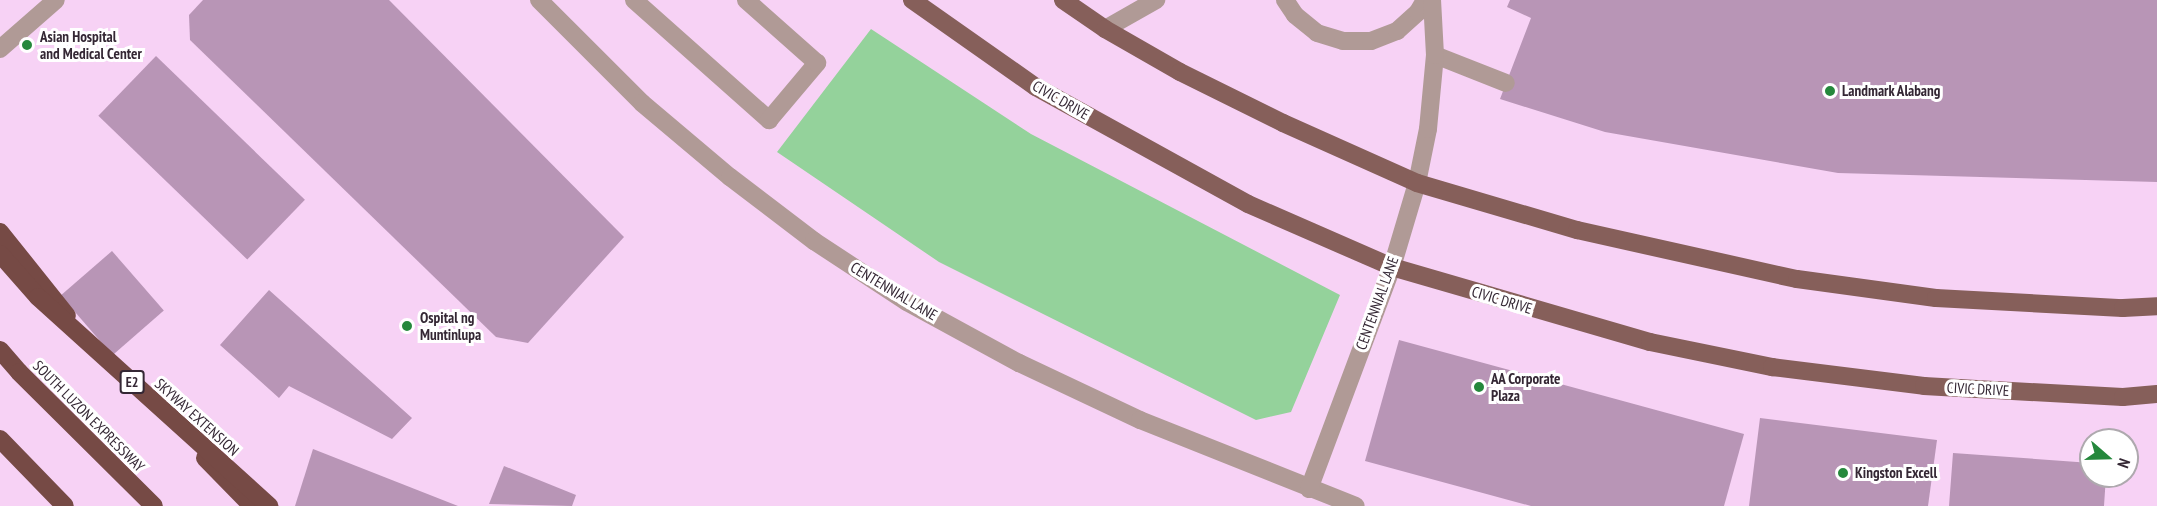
<!DOCTYPE html>
<style>
body{margin:0}
#map{position:relative;width:2157px;height:506px;overflow:hidden;background:#f7d2f5;font-family:"PT Sans Narrow",sans-serif}
div>[style]{position:absolute}
.green>*{inset:0;background:#94d29b}
.building>*{inset:0;background:#b895b6;transform-origin:0 0}
.minor>*{height:18px;margin:-9px;padding:0 9px;transform-origin:9px;border-radius:9px;background:#b09a96}
.major>*{height:18px;margin:-9px;padding:0 9px;transform-origin:9px;border-radius:9px;background:#865f5a}
.highway>*{height:18px;margin:-9px;padding:0 9px;transform-origin:9px;border-radius:9px;background:#764a45}
.highway-bridge>*{height:18px;margin:-9px;padding:0 9px;transform-origin:9px;border-radius:9px;background:#764a45}
.dots>*{width:16px;height:16px;translate:-50% -50%;box-sizing:border-box;border:3px solid #fff;border-radius:50%}
span{translate:-50% -50%;white-space:nowrap;text-align:center;line-height:1.15;-webkit-text-stroke:6px #fff;paint-order:stroke}
.shield-label span{padding:2px 4px;background:#fff;border:2px solid;border-radius:4px;-webkit-text-stroke-width:0}
.shield-label{font-size:14px;color:#342734;font-weight:700}
.poi-label{font-size:15px;color:#342734;font-weight:700}
.left{translate:0 -50%;text-align:left}
.street-label{font-size:15px;color:#342734}
.north{position:absolute;left:2079px;top:428px;width:60px;height:60px;box-sizing:border-box;background:#fff;border:2px solid #aea9ae;border-radius:50%;rotate:110deg;font-size:16px;font-weight:700;line-height:24px;text-align:center;color:#342734}
.north::after{content:'';display:block;margin:auto;width:21px;height:27px;background:#25883c;clip-path:polygon(50% 0,100% 100%,50% 72%,0 100%)}
</style>
<div id="map">
<div class="green">
<div style="clip-path:polygon(871px 29px,1031px 134px,1340px 295px,1291px 412px,1256px 420px,939px 262px,777px 152px)"></div>
</div>
<div class="building">
<div style="clip-path:polygon(203px 0,389px 0,624px 237px,528px 343px,496px 337px,190px 40px,189px 15px)"></div>
<div style="clip-path:polygon(1510px 0,2157px 0,2157px 182px,1838px 173px,1605px 132px,1500px 99px,1531px 18px,1507px 7px)"></div>
<div style="left:156px;top:56px;width:207px;height:83px;rotate:44deg"></div>
<div style="left:112px;top:251px;width:79px;height:68px;rotate:49deg"></div>
<div style="clip-path:polygon(269px 290px,412px 418px,392px 439px,289px 386px,279px 398px,220px 345px)"></div>
<div style="clip-path:polygon(1399px 340px,1744px 434px,1724px 506px,1531px 506px,1365px 461px)"></div>
<div style="clip-path:polygon(1760px 418px,1937px 440px,1928px 506px,1749px 506px)"></div>
<div style="clip-path:polygon(313px 449px,458px 506px,295px 506px)"></div>
<div style="clip-path:polygon(1953px 453px,2091px 463px,2091px 476px,2106px 476px,2104px 506px,1949px 506px)"></div>
<div style="clip-path:polygon(504px 466px,576px 495px,572px 506px,489px 504px)"></div>
</div>
<div class="minor">
<div style="left:539px;top:0;width:146px;rotate:45deg"></div>
<div style="left:642px;top:103px;width:115px;rotate:40.1deg"></div>
<div style="left:730px;top:177px;width:106px;rotate:37.3deg"></div>
<div style="left:814px;top:241px;width:111px;rotate:33.3deg"></div>
<div style="left:907px;top:302px;width:128px;rotate:28.6deg"></div>
<div style="left:1019px;top:363px;width:134px;rotate:25.2deg"></div>
<div style="left:1140px;top:420px;width:232px;rotate:21.7deg"></div>
<div style="left:634px;top:0;width:181px;rotate:41.6deg"></div>
<div style="left:769px;top:120px;width:75px;rotate:-49.9deg"></div>
<div style="left:817px;top:63px;width:95px;rotate:-138.4deg"></div>
<div style="left:1285px;top:0;width:18px;rotate:56deg"></div>
<div style="left:1295px;top:15px;width:28px;rotate:39deg"></div>
<div style="left:1317px;top:33px;width:27px;rotate:17deg"></div>
<div style="left:1343px;top:41px;width:28px"></div>
<div style="left:1371px;top:41px;width:28px;rotate:-21deg"></div>
<div style="left:1397px;top:31px;width:28px;rotate:-42deg"></div>
<div style="left:1418px;top:12px;width:14px;rotate:-60deg"></div>
<div style="left:1105px;top:29px;width:59px;rotate:-29.6deg"></div>
<div style="left:0;top:49px;width:74px;rotate:-41.2deg"></div>
<div style="left:1435px;top:55px;width:76px;rotate:21.5deg"></div>
<div style="left:1309px;top:489px;width:237px;rotate:-69.5deg"></div>
<div style="left:1392px;top:267px;width:88px;rotate:-73.4deg"></div>
<div style="left:1417px;top:183px;width:55px;rotate:-78.5deg"></div>
<div style="left:1428px;top:129px;width:74px;rotate:-84.6deg"></div>
<div style="left:1435px;top:55px;width:55px;rotate:-93.1deg"></div>
</div>
<div class="major">
<div style="left:912px;top:0;width:151px;rotate:35.1deg"></div>
<div style="left:1036px;top:87px;width:242px;rotate:28.9deg"></div>
<div style="left:1248px;top:204px;width:157px;rotate:23.6deg"></div>
<div style="left:1392px;top:267px;width:269px;rotate:16.2deg"></div>
<div style="left:1650px;top:342px;width:125px;rotate:11.6deg"></div>
<div style="left:1772px;top:367px;width:153px;rotate:7.1deg"></div>
<div style="left:1924px;top:386px;width:199px;rotate:3.2deg"></div>
<div style="left:2123px;top:397px;width:34px;rotate:-5deg"></div>
<div style="left:1063px;top:0;width:51px;rotate:34.6deg"></div>
<div style="left:1105px;top:29px;width:86px;rotate:29.8deg"></div>
<div style="left:1180px;top:72px;width:115px;rotate:26.3deg"></div>
<div style="left:1283px;top:123px;width:147px;rotate:24.1deg"></div>
<div style="left:1417px;top:183px;width:167px;rotate:16.4deg"></div>
<div style="left:1577px;top:230px;width:225px;rotate:12.6deg"></div>
<div style="left:1797px;top:279px;width:140px;rotate:7.8deg"></div>
<div style="left:1936px;top:298px;width:187px;rotate:3.1deg"></div>
<div style="left:2123px;top:308px;width:34px;rotate:-3deg"></div>
</div>
<div class="highway">
<div style="left:0;top:232px;width:107px;rotate:51.4deg"></div>
<div style="left:0;top:350px;width:29px;rotate:49deg"></div>
<div style="left:19px;top:372px;width:190px;rotate:44.8deg"></div>
<div style="left:0;top:439px;width:93px;rotate:45.9deg"></div>
<div style="left:205px;top:458px;width:67px;rotate:45.6deg"></div>
</div>
<div class="highway-bridge">
<div style="left:0;top:254px;width:57px;rotate:48.5deg"></div>
<div style="left:38px;top:297px;width:312px;rotate:42.1deg"></div>
</div>
<div class="dots">
<div style="left:27px;top:45px;background:#25883c"></div>
<div style="left:1830px;top:91px;background:#25883c"></div>
<div style="left:407px;top:326px;background:#25883c"></div>
<div style="left:1479px;top:387px;background:#25883c"></div>
<div style="left:1843px;top:473px;background:#25883c"></div>
</div>
<div class="shield-label">
<span style="left:132px;top:382px">E2</span>
</div>
<div class="poi-label">
<span class="left" style="left:40px;top:45px">Asian Hospital<br>and Medical Center</span>
<span class="left" style="left:1842px;top:91px">Landmark Alabang</span>
<span class="left" style="left:420px;top:326px">Ospital ng<br>Muntinlupa</span>
<span class="left" style="left:1491px;top:387px">AA Corporate<br>Plaza</span>
<span class="left" style="left:1855px;top:473px">Kingston Excell</span>
</div>
<div class="street-label">
<span style="left:1061px;top:100px;rotate:30deg">CIVIC DRIVE</span>
<span style="left:894px;top:291px;rotate:31deg">CENTENNIAL LANE</span>
<span style="left:1502px;top:300px;rotate:17deg">CIVIC DRIVE</span>
<span style="left:1377px;top:303px;rotate:-70deg">CENTENNIAL LANE</span>
<span style="left:1978px;top:389px;rotate:3deg">CIVIC DRIVE</span>
<span style="left:89px;top:416px;rotate:45deg">SOUTH LUZON EXPRESSWAY</span>
<span style="left:197px;top:417px;rotate:42deg">SKYWAY EXTENSION</span>
</div>
<div class="north">N</div>
</div>
